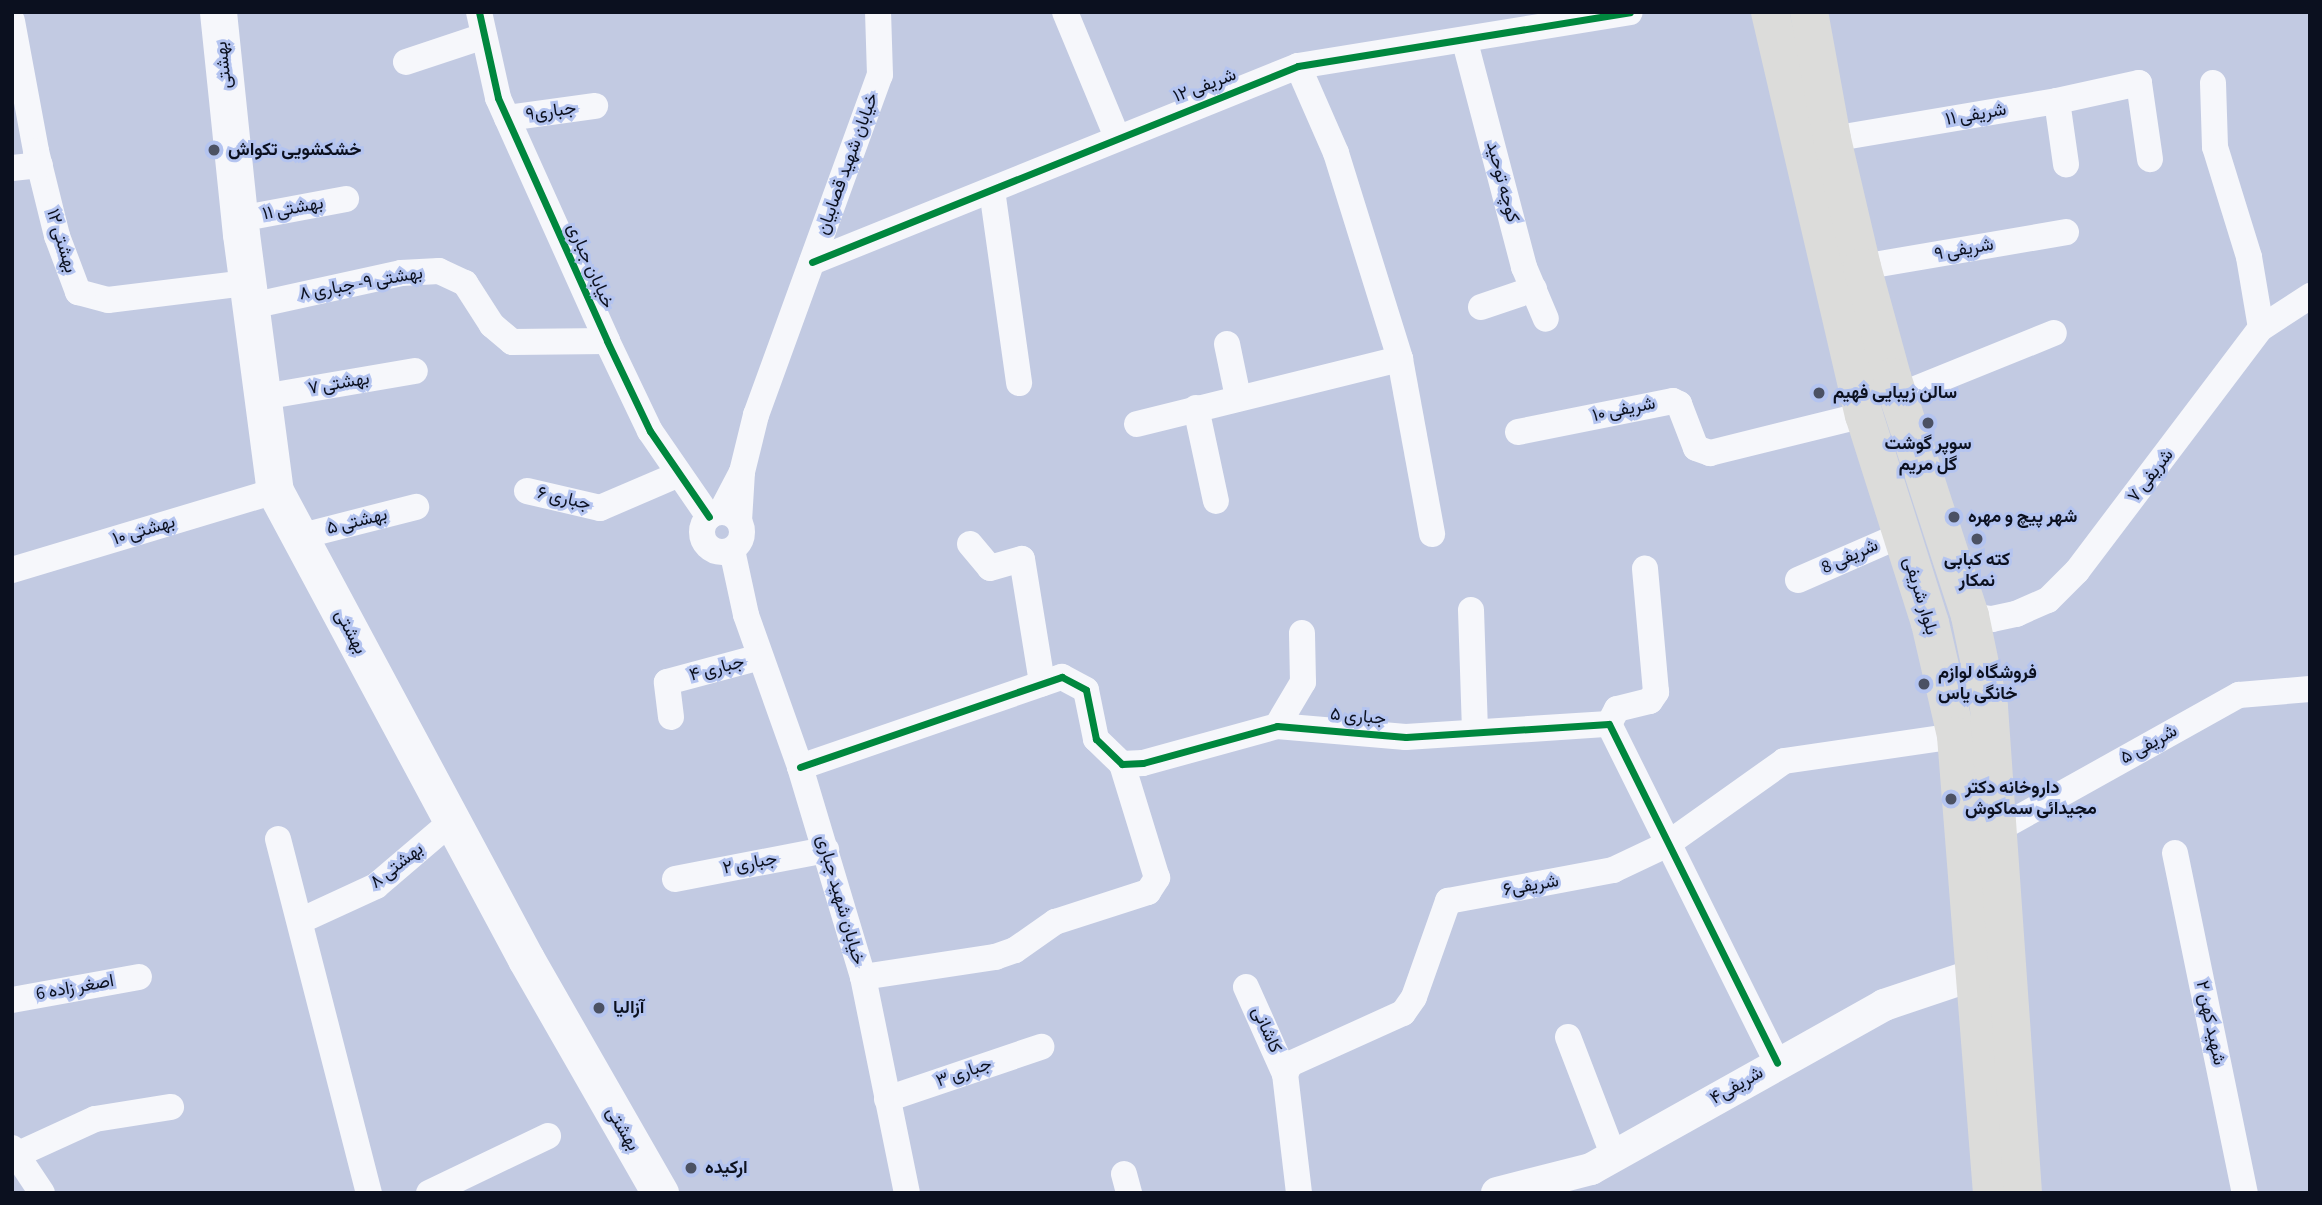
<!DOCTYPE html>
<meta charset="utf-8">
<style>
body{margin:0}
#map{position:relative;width:2322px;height:1205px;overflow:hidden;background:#c2cae2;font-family:"Source Sans 3",Vazirmatn,sans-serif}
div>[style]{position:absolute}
.minor>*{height:26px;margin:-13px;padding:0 13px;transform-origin:13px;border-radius:13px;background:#f6f7fb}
.minor>.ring{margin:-13px;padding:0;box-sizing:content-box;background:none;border:26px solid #f6f7fb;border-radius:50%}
.tertiary>*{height:32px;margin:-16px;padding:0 16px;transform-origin:16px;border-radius:16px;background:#f6f7fb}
.secondary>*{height:37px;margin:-18.5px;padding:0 18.5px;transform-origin:18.5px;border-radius:18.5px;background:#f6f7fb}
.primary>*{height:38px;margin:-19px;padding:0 19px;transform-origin:19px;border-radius:19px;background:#dcdcda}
.cycleway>*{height:7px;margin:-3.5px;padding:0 3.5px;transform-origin:3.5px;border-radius:3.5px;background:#00873e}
.dots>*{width:19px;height:19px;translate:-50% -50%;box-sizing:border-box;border:4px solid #b4c4f0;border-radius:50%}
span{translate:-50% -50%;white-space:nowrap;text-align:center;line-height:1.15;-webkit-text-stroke:6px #b4c4f0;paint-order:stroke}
.street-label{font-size:18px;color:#0b101f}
.poi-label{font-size:18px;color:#0b101f;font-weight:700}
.left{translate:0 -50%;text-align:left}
.frame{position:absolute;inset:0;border:14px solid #0b101f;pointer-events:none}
</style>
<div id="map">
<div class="minor">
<div style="left:479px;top:12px;width:88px;rotate:77.5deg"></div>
<div style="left:498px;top:98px;width:266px;rotate:65.8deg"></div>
<div style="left:607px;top:341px;width:100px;rotate:64.5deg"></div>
<div style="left:650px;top:431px;width:104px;rotate:55.5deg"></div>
<div style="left:1065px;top:12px;width:135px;rotate:67.4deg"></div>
<div style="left:12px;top:21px;width:132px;rotate:79.5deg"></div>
<div style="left:36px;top:151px;width:88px;rotate:76.1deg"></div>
<div style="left:57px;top:236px;width:60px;rotate:69.4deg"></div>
<div style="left:78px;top:292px;width:31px;rotate:15deg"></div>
<div style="left:108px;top:300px;width:140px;rotate:-7deg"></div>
<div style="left:1465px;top:42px;width:233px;rotate:75.3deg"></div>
<div style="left:1524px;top:267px;width:56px;rotate:67.1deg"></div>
<div style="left:406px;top:62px;width:82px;rotate:-18.4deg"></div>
<div style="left:1298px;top:66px;width:95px;rotate:66.4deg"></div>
<div style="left:1336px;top:153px;width:216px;rotate:72.7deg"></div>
<div style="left:1400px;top:359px;width:178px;rotate:79.6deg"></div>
<div style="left:2213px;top:83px;width:64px;rotate:88.2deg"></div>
<div style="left:2215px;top:147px;width:115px;rotate:72.8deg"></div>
<div style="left:2249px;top:257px;width:72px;rotate:80.4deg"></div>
<div style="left:2057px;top:101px;width:84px;rotate:-12.4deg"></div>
<div style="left:2139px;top:83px;width:77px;rotate:81.8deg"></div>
<div style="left:507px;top:118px;width:89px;rotate:-7.8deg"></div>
<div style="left:1832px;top:139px;width:228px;rotate:-9.6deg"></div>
<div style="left:2057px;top:101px;width:64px;rotate:81.9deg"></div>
<div style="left:12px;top:168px;width:28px;rotate:-6deg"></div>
<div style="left:992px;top:190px;width:195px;rotate:82deg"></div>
<div style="left:240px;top:219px;width:108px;rotate:-10.7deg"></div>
<div style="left:812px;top:262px;width:524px;rotate:-21.96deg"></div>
<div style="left:1298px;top:66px;width:336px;rotate:-9.2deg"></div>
<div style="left:1862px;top:267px;width:207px;rotate:-9.7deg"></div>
<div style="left:251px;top:306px;width:154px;rotate:-12.4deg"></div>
<div style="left:401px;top:273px;width:38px;rotate:-3deg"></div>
<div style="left:439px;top:271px;width:29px;rotate:25deg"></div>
<div style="left:465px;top:283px;width:50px;rotate:57.3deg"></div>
<div style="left:492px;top:325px;width:26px;rotate:40deg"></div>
<div style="left:512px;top:342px;width:95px;rotate:-0.6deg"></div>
<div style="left:1481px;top:307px;width:56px;rotate:-18.8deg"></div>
<div style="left:1227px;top:344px;width:54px;rotate:78.3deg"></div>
<div style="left:1898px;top:396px;width:168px;rotate:-22deg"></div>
<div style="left:263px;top:397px;width:154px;rotate:-9.7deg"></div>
<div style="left:1196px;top:408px;width:95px;rotate:77.9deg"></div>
<div style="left:1137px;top:424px;width:271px;rotate:-13.9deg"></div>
<div style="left:1518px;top:432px;width:158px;rotate:-11.3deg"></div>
<div style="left:1673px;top:401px;width:7px;rotate:27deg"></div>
<div style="left:1679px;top:404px;width:47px;rotate:68.9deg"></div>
<div style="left:1696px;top:448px;width:15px;rotate:20deg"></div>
<div style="left:1710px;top:453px;width:159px;rotate:-13.9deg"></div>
<div style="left:742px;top:472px;width:59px;rotate:-76.2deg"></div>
<div style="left:756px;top:415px;width:362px;rotate:-70deg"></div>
<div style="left:880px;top:75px;width:63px;rotate:-91.8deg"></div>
<div style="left:527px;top:491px;width:75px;rotate:13.1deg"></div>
<div style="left:600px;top:508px;width:84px;rotate:-23.2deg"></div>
<div class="ring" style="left:702px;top:512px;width:14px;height:14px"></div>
<div style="left:721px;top:512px;width:45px;rotate:-62.3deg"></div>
<div style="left:742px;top:472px;width:49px;rotate:93.5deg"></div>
<div style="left:298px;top:537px;width:122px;rotate:-14.3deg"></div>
<div style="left:970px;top:544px;width:31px;rotate:50deg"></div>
<div style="left:990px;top:568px;width:33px;rotate:-16deg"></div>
<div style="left:1022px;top:559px;width:126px;rotate:80.8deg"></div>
<div style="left:732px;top:550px;width:66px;rotate:77.8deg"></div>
<div style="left:746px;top:615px;width:161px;rotate:70.4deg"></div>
<div style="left:800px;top:767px;width:219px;rotate:73.3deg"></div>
<div style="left:863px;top:977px;width:220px;rotate:78.5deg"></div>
<div style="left:12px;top:570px;width:275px;rotate:-16.7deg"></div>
<div style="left:1798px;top:580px;width:112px;rotate:-23.6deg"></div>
<div style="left:1471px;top:610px;width:121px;rotate:88.1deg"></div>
<div style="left:1970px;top:616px;width:22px;rotate:8deg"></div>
<div style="left:1992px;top:619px;width:25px;rotate:-12deg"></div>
<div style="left:2016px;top:614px;width:35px;rotate:-24deg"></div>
<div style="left:2048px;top:600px;width:41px;rotate:-45deg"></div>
<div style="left:2077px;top:571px;width:305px;rotate:-52.9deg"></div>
<div style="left:2261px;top:328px;width:59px;rotate:-33.1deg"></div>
<div style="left:671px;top:717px;width:35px;rotate:-97deg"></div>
<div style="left:667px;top:682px;width:96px;rotate:-15deg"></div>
<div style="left:1609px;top:724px;width:17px;rotate:-62deg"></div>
<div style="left:1617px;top:709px;width:34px;rotate:-14deg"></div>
<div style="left:1650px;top:701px;width:11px;rotate:-56deg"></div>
<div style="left:1656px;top:692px;width:124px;rotate:-95.1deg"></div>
<div style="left:1277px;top:726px;width:51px;rotate:-59.4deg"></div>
<div style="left:1303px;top:682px;width:49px;rotate:-91.2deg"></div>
<div style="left:800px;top:767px;width:277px;rotate:-19deg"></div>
<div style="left:1062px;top:677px;width:27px;rotate:28deg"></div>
<div style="left:1086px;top:690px;width:50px;rotate:78.5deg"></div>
<div style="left:1096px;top:739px;width:36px;rotate:44deg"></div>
<div style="left:1122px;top:764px;width:21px;rotate:-3deg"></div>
<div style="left:1143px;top:763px;width:139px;rotate:-15.4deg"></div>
<div style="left:1277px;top:726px;width:129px;rotate:4.9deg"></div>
<div style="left:1406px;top:737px;width:203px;rotate:-3.7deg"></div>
<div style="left:1609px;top:724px;width:378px;rotate:63.6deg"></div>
<div style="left:1997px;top:830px;width:277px;rotate:-29.2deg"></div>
<div style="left:2239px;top:695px;width:71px;rotate:-4.8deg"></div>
<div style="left:278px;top:839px;width:366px;rotate:75.6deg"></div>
<div style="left:2175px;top:853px;width:347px;rotate:78.4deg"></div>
<div style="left:675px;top:879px;width:154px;rotate:-10.9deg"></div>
<div style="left:300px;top:921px;width:84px;rotate:-24.7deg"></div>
<div style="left:376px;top:886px;width:100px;rotate:-40.5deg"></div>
<div style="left:863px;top:977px;width:134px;rotate:-8.6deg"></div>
<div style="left:995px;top:957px;width:21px;rotate:-19deg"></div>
<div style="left:1015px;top:950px;width:49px;rotate:-35deg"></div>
<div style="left:1055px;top:922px;width:98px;rotate:-17.9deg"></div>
<div style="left:1148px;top:892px;width:17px;rotate:-57deg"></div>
<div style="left:1157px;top:878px;width:119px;rotate:-107.1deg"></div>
<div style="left:1246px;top:987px;width:95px;rotate:65.9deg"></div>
<div style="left:12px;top:1000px;width:129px;rotate:-10.3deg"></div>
<div style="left:1568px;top:1037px;width:129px;rotate:69deg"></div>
<div style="left:887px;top:1099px;width:163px;rotate:-18.7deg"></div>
<div style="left:12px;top:1148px;width:54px;rotate:56.3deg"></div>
<div style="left:12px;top:1157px;width:91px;rotate:-24.6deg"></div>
<div style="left:95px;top:1119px;width:77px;rotate:-9deg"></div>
<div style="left:1124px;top:1174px;width:20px;rotate:75deg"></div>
<div style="left:429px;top:1193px;width:132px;rotate:-25.6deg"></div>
<div style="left:1299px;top:1193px;width:120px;rotate:-96.7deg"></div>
<div style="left:1285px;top:1074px;width:11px;rotate:-63deg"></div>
<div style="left:1290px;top:1064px;width:124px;rotate:-24.3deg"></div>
<div style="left:1403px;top:1013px;width:19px;rotate:-55deg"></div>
<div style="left:1414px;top:997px;width:102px;rotate:-70.5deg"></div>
<div style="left:1448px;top:901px;width:168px;rotate:-10.6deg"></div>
<div style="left:1613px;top:870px;width:59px;rotate:-25.3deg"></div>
<div style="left:1666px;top:845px;width:145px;rotate:-35.4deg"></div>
<div style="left:1784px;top:761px;width:174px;rotate:-8.3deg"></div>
</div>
<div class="tertiary">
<div style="left:1497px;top:1193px;width:97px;rotate:-14.3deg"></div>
<div style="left:1591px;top:1169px;width:336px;rotate:-29.2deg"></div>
<div style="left:1884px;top:1005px;width:97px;rotate:-18.6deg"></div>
</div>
<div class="secondary">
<div style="left:218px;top:12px;width:223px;rotate:84.1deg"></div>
<div style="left:241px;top:234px;width:259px;rotate:82.5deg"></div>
<div style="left:275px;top:491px;width:531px;rotate:61.79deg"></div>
<div style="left:526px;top:959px;width:270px;rotate:60.2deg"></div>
</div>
<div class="primary">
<div style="left:1770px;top:12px;width:414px;rotate:76.9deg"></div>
<div style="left:1864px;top:415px;width:218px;rotate:72.4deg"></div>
<div style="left:1930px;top:623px;width:116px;rotate:77deg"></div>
<div style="left:1956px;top:736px;width:458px;rotate:85.5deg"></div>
<div style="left:1809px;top:12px;width:129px;rotate:79.7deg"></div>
<div style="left:1832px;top:139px;width:131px;rotate:76.8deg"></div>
<div style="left:1862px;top:267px;width:114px;rotate:74.7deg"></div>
<div style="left:1892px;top:377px;width:251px;rotate:71.9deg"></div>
<div style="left:1970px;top:616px;width:93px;rotate:78.2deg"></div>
<div style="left:1989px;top:707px;width:487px;rotate:86deg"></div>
</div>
<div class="cycleway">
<div style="left:479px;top:12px;width:88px;rotate:77.5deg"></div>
<div style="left:498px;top:98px;width:266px;rotate:65.8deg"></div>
<div style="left:607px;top:341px;width:100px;rotate:64.5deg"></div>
<div style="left:650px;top:431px;width:104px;rotate:55.5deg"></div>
<div style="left:812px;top:262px;width:524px;rotate:-21.96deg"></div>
<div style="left:1298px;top:66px;width:336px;rotate:-9.2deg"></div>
<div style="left:800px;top:767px;width:277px;rotate:-19deg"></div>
<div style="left:1062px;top:677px;width:27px;rotate:28deg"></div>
<div style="left:1086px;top:690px;width:50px;rotate:78.5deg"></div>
<div style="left:1096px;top:739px;width:36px;rotate:44deg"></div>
<div style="left:1122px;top:764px;width:21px;rotate:-3deg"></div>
<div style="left:1143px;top:763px;width:139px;rotate:-15.4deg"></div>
<div style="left:1277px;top:726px;width:129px;rotate:4.9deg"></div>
<div style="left:1406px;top:737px;width:203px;rotate:-3.7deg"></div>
<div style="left:1609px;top:724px;width:378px;rotate:63.6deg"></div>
</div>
<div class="dots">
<div style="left:214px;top:150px;background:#4b5163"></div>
<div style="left:1819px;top:393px;background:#4b5163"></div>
<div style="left:1928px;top:423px;background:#4b5163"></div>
<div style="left:1954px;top:517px;background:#4b5163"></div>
<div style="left:1977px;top:539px;background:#4b5163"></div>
<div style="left:1924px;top:684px;background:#4b5163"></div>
<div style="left:1951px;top:799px;background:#4b5163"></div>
<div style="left:599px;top:1008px;background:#4b5163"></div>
<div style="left:691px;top:1168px;background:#4b5163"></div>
</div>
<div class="street-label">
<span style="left:224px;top:65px;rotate:-96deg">بهشتی</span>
<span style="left:1205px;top:86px;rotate:-21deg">شریفی ۱۲</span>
<span style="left:551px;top:112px;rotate:-8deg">جباری۹</span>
<span style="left:1976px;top:115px;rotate:-10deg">شریفی ۱۱</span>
<span style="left:848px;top:164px;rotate:-70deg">خیابان شهید قصابیان</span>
<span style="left:1502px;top:182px;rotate:75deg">کوچه توحید</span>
<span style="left:293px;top:209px;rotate:-11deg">بهشتی ۱۱</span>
<span style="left:61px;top:241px;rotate:73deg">بهشتی ۱۲</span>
<span style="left:1964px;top:250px;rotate:-10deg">شریفی ۹</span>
<span style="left:590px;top:266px;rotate:66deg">خیابان جباری</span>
<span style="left:361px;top:284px;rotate:-10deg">بهشتی ۹- جباری ۸</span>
<span style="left:339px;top:384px;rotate:-10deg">بهشتی ۷</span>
<span style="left:1624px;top:410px;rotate:-12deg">شریفی ۱۰</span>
<span style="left:2151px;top:476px;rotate:-52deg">شریفی ۷</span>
<span style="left:564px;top:499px;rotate:13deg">جباری ۶</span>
<span style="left:357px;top:522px;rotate:-14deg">بهشتی ۵</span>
<span style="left:144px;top:531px;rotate:-17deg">بهشتی ۱۰</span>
<span style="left:1850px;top:557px;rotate:-24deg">شریفی 8</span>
<span style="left:1920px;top:596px;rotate:73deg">بلوار شریفی</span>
<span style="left:350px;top:632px;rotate:62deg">بهشتی</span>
<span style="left:717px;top:669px;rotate:-15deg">جباری ۴</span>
<span style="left:1358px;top:717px;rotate:5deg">جباری ۵</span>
<span style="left:2149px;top:745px;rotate:-29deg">شریفی ۵</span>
<span style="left:750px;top:864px;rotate:-11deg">جباری ۲</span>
<span style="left:397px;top:866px;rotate:-38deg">بهشتی ۸</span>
<span style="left:1531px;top:886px;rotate:-10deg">شریفی۶</span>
<span style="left:840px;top:900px;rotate:74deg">خیابان شهید جباری</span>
<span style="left:75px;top:988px;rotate:-10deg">اصغر زاده 6</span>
<span style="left:2210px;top:1023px;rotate:78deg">شهید کهن ۲</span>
<span style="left:1266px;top:1030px;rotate:66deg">کاشانی</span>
<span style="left:964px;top:1073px;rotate:-19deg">جباری ۳</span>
<span style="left:1737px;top:1086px;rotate:-30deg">شریفی۴</span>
<span style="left:622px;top:1129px;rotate:59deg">بهشتی</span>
</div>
<div class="poi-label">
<span class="left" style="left:228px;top:150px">خشکشویی تکواش</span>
<span class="left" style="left:1833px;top:393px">سالن زیبایی فهیم</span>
<span style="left:1928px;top:455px">سوپر گوشت<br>گل مریم</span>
<span class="left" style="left:1968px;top:517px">شهر پیچ و مهره</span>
<span style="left:1977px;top:571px">کته کبابی<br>نمکار</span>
<span class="left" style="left:1938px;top:684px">فروشگاه لوازم<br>خانگی یاس</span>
<span class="left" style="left:1965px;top:799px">داروخانه دکتر<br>مجیدائی سماکوش</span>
<span class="left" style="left:613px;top:1008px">آزالیا</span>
<span class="left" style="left:705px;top:1168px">ارکیده</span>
</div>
<div class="frame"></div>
</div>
